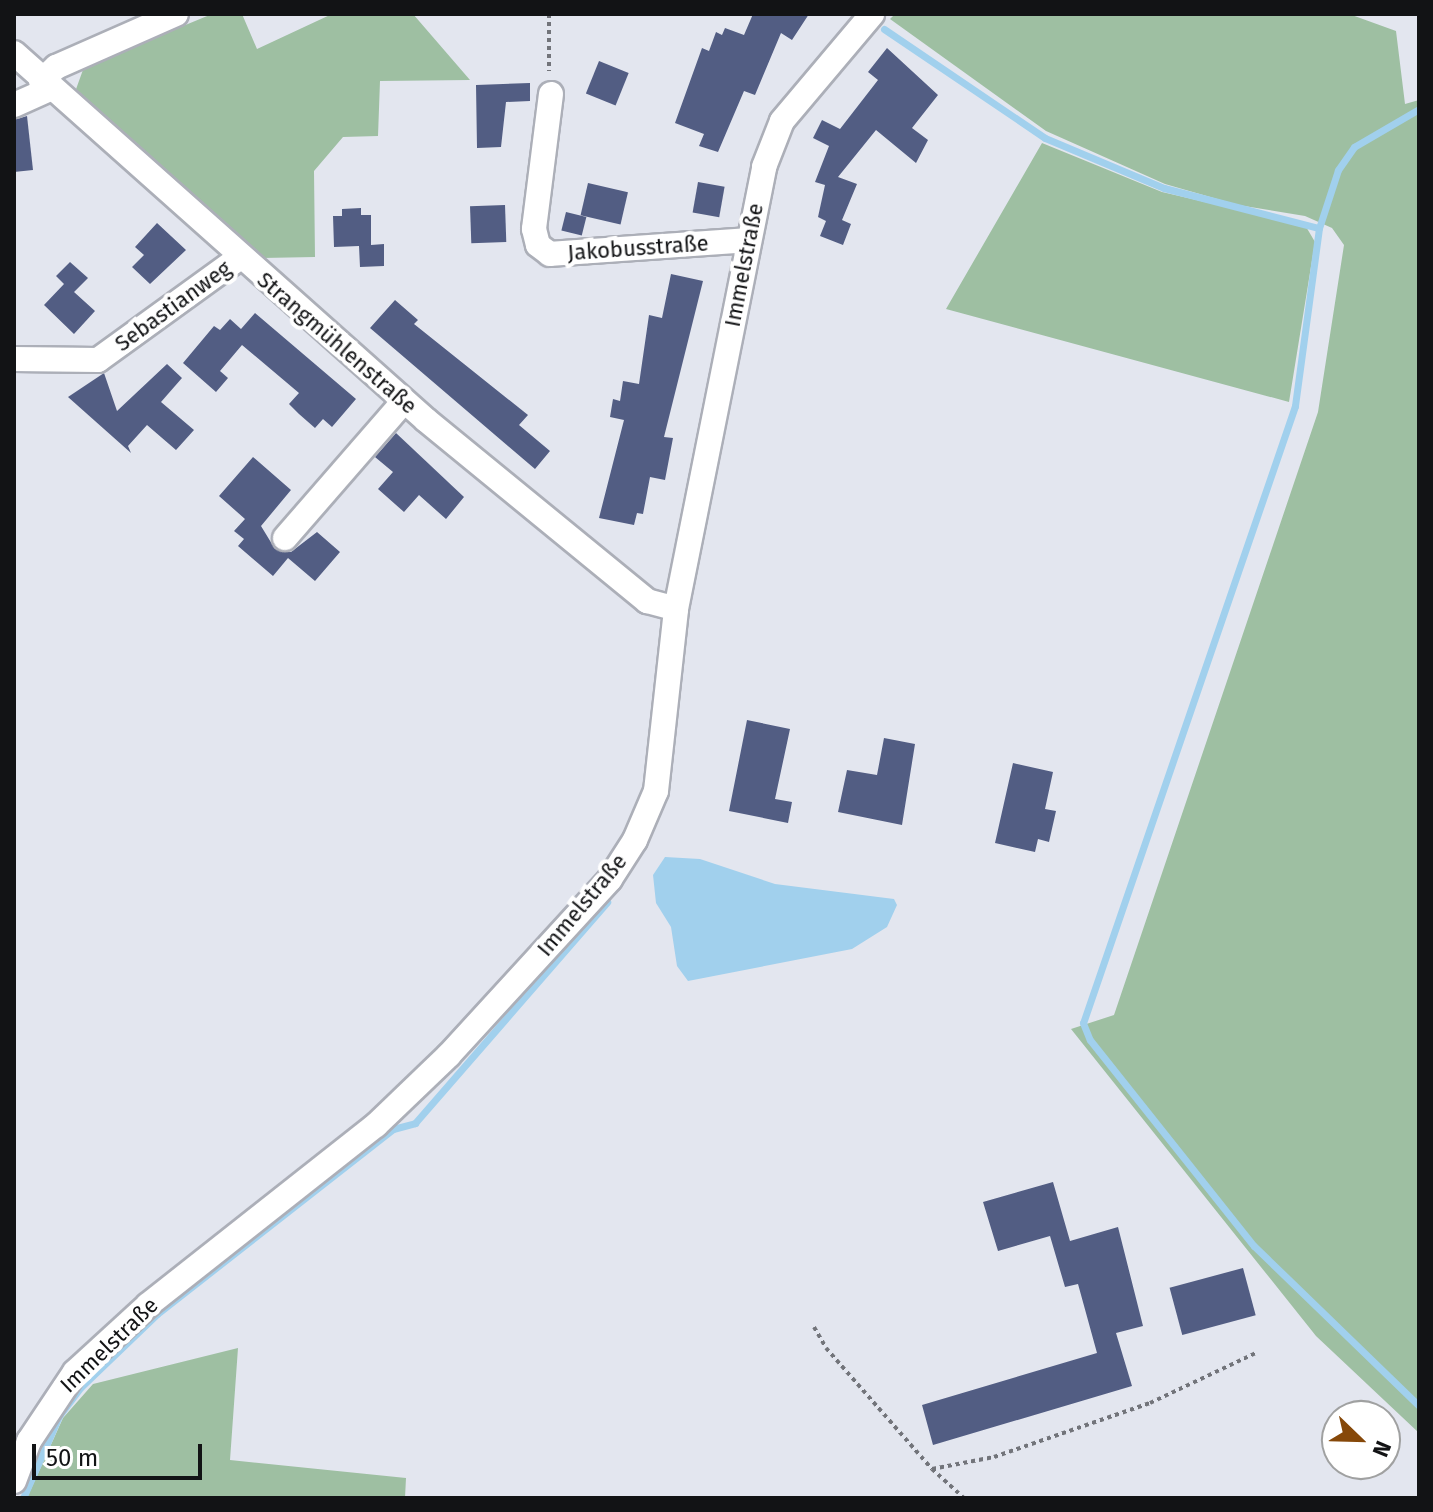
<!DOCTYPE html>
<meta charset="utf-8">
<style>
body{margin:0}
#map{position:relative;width:1433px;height:1512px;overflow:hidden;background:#e3e6ef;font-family:"Fira Sans",sans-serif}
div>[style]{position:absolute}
.green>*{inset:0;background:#9ebfa2}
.water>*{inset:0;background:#a1d0ed}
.stream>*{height:7px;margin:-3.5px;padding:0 3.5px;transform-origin:3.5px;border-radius:3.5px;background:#a1d0ed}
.building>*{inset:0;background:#525d83;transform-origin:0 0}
.path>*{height:4px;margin-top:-2px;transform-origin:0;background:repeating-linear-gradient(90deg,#72747a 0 4px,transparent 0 8px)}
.roads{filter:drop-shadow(2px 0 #acafb8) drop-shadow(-2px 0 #acafb8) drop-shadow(0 2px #acafb8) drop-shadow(0 -2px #acafb8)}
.minor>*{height:24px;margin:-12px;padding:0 12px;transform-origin:12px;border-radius:12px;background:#fff}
span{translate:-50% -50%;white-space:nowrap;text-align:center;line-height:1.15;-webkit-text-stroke:8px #fff;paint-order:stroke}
.street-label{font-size:22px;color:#121315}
.frame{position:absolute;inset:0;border:16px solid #121315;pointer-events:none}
.north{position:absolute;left:1321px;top:1400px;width:80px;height:80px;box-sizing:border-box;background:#fff;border:2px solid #a0a1a1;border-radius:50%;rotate:113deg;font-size:22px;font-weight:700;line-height:32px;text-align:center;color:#121315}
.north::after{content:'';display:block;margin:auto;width:28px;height:36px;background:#864809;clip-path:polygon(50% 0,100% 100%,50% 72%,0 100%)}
.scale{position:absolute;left:32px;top:1444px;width:170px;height:36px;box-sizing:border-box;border:4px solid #121315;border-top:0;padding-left:10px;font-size:24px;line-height:28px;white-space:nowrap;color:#121315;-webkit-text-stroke:6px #fff;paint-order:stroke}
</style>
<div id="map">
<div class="green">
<div style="clip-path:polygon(212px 14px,242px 14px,257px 49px,332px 14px,413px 14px,470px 80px,380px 81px,378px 136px,343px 137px,314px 171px,315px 257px,262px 258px,75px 92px,84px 67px)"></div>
<div style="clip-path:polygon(895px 14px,1349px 14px,1396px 31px,1405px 104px,1419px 100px,1419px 1433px,1316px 1336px,1071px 1029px,1114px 1015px,1318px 412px,1344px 245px,1332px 228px,1305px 216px,1238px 205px,1165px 184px,1046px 131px,890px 19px)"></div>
<div style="clip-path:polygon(1042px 143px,1162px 192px,1305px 225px,1315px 242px,1289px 402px,946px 309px)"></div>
<div style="clip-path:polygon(238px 1348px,230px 1460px,406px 1478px,405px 1498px,27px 1498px,63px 1418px,93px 1384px)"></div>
</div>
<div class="water">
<div style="clip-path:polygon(665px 857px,700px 859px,775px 884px,894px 899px,897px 905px,887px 927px,852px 949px,688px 981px,677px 966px,671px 927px,656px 903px,653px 875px)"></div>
</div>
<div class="stream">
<div style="left:884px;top:29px;width:194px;rotate:34.1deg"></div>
<div style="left:1045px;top:138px;width:129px;rotate:22.8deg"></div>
<div style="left:1164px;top:188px;width:160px;rotate:14.5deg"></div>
<div style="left:1419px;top:109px;width:75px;rotate:149.7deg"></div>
<div style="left:1354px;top:147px;width:28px;rotate:125deg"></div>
<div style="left:1338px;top:170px;width:61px;rotate:108.1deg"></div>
<div style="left:1319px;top:228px;width:180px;rotate:97.7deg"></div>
<div style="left:1295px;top:406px;width:652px;rotate:108.96deg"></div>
<div style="left:1083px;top:1023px;width:18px;rotate:68deg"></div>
<div style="left:1090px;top:1040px;width:263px;rotate:51.5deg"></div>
<div style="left:1254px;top:1246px;width:230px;rotate:44.1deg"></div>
<div style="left:23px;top:1498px;width:90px;rotate:-66.3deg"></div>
<div style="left:59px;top:1416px;width:36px;rotate:-53deg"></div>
<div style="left:81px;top:1387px;width:105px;rotate:-43.8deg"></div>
<div style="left:157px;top:1314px;width:300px;rotate:-38.1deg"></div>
<div style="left:393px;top:1129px;width:23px;rotate:-15deg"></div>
<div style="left:415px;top:1123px;width:293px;rotate:-49deg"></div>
</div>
<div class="building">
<div style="clip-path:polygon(753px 14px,809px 14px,792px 40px,781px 33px,755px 95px,744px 91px,718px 152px,699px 146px,704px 134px,675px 123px,702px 48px,709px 51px,716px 32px,722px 35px,725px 28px,744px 35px)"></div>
<div style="clip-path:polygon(887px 48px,938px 95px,912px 128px,928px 140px,916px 163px,876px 130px,838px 177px,857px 184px,842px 220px,851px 224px,843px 245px,820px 236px,826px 221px,818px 217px,825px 185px,815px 182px,829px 146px,813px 138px,822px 120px,840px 129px,878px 80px,868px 72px)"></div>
<div style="left:599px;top:61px;width:32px;height:35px;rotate:22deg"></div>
<div style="clip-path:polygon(530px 83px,530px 101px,506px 102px,501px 147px,477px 148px,476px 85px)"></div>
<div style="clip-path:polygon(27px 116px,33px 170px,14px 172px,14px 120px)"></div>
<div style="left:698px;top:182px;width:27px;height:31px;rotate:10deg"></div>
<div style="left:588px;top:183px;width:41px;height:33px;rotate:13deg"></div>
<div style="left:505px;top:205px;width:37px;height:35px;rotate:88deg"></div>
<div style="clip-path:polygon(361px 208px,361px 215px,371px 215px,371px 245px,384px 244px,384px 266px,360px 267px,359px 246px,334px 247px,333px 216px,342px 216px,342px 209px)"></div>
<div style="left:566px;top:212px;width:21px;height:19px;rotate:14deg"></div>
<div style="clip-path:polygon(157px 223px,186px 250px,150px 284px,132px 267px,144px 255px,135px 247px)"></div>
<div style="clip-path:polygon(70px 262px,88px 278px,74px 292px,95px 311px,74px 334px,44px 305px,64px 284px,56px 276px)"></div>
<div style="clip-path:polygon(671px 274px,703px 281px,664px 437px,673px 438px,665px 480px,650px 477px,643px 514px,637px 513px,634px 525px,599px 518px,624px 420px,610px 417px,613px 399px,620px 401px,623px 381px,639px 384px,649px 315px,662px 318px)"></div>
<div style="clip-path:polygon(395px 300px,418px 320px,414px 324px,528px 415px,519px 425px,550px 451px,535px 469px,370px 328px)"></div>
<div style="clip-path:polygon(255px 313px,356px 399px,332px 427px,323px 419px,315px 428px,299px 414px,289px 404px,299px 393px,242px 345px,220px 371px,228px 378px,216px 392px,183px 363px,214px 326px,220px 330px,230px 319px,241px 329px)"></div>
<div style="clip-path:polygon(167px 364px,182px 378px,161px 402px,194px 430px,176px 450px,147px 425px,128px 446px,131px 453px,68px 397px,104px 373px,117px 411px)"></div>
<div style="clip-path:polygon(396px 433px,464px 497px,446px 519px,419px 495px,404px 512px,378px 489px,393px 472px,375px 457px)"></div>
<div style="clip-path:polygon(253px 457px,291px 490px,261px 526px,275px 549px,291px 552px,317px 532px,340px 552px,315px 581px,288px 558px,273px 576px,238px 546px,244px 539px,234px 531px,245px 519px,219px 496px)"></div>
<div style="clip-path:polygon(747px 720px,790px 729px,775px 799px,792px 802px,788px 823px,729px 811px)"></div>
<div style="clip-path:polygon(884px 738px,915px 744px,902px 825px,838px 812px,847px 770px,877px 775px)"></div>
<div style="clip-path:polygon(1013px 763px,1053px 772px,1045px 809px,1056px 811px,1049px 842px,1038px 839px,1035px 852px,995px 843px)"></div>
<div style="clip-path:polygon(1053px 1182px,1070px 1241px,1118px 1227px,1143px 1326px,1116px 1333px,1132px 1386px,933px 1445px,922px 1405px,1097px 1353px,1078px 1284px,1065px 1287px,1050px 1236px,998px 1251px,983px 1202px)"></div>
<div style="left:1243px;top:1268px;width:49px;height:76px;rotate:75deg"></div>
</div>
<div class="path">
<div style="left:549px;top:14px;width:57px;rotate:90deg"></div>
<div style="left:814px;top:1327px;width:24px;rotate:60deg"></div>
<div style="left:826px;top:1348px;width:161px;rotate:48.8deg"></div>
<div style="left:932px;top:1469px;width:63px;rotate:-11deg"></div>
<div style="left:994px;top:1457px;width:165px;rotate:-19.1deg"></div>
<div style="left:1150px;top:1403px;width:117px;rotate:-25.3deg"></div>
<div style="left:932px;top:1469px;width:43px;rotate:42.2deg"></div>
</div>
<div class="roads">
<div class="minor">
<div style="left:14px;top:53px;width:552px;rotate:41.69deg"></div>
<div style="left:426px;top:420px;width:286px;rotate:39.3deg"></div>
<div style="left:647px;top:601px;width:30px;rotate:15deg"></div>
<div style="left:41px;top:81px;width:21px;rotate:-43deg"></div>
<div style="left:56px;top:67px;width:131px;rotate:-23.8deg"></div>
<div style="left:551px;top:94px;width:136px;rotate:97.2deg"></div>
<div style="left:534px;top:229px;width:16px;rotate:76deg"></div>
<div style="left:538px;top:245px;width:15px;rotate:37deg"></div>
<div style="left:550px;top:254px;width:199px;rotate:-4deg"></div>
<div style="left:14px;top:105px;width:39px;rotate:-24deg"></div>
<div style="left:14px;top:359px;width:84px;rotate:0.7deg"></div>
<div style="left:98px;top:360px;width:174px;rotate:-35.9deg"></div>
<div style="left:285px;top:538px;width:181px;rotate:-49deg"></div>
<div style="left:14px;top:1481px;width:43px;rotate:-69.4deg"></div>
<div style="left:29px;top:1441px;width:83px;rotate:-56.3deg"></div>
<div style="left:75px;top:1372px;width:99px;rotate:-42.5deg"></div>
<div style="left:148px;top:1305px;width:290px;rotate:-38.3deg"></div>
<div style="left:376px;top:1125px;width:100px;rotate:-43.8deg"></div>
<div style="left:448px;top:1056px;width:240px;rotate:-47.5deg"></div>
<div style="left:610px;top:879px;width:46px;rotate:-57.3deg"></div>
<div style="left:635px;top:840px;width:53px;rotate:-66.8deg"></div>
<div style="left:656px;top:791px;width:183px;rotate:-83.7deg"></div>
<div style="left:676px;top:609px;width:451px;rotate:-78.7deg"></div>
<div style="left:764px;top:167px;width:49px;rotate:-68.6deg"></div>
<div style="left:782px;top:121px;width:140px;rotate:-49.9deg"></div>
</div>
</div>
<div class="street-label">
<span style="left:638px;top:248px;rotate:-4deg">Jakobusstraße</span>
<span style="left:744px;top:265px;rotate:-79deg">Immelstraße</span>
<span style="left:173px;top:306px;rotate:-36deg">Sebastianweg</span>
<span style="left:337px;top:343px;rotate:41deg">Strangmühlenstraße</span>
<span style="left:582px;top:905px;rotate:-50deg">Immelstraße</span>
<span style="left:109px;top:1345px;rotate:-44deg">Immelstraße</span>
</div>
<div class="frame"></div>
<div class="north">N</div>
<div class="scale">50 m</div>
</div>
